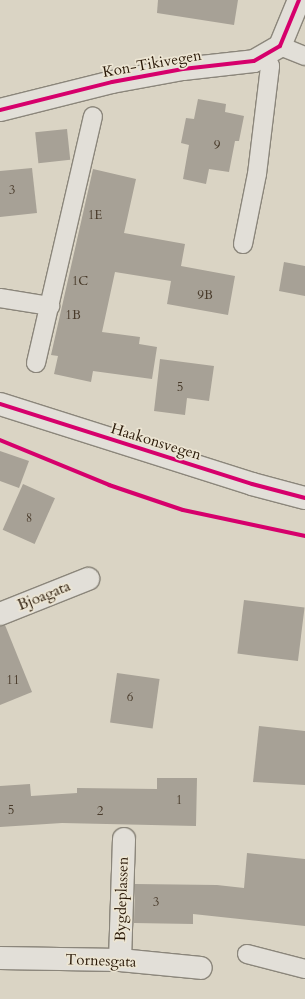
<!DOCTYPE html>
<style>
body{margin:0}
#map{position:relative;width:305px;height:999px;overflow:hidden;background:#dad4c4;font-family:Cardo,serif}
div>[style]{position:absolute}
.building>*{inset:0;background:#a7a196;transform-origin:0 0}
.roads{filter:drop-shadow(1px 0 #8b867b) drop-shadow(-1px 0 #8b867b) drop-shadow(0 1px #8b867b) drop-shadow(0 -1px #8b867b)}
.lane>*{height:18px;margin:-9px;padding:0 9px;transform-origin:9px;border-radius:9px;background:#e2dfd8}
.street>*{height:22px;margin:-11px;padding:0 11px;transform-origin:11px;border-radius:11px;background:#e2dfd8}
.secondary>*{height:22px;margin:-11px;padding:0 11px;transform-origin:11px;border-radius:11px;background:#e2dfd8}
.cycleway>*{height:4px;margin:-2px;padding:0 2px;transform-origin:2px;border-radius:2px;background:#d6006c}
span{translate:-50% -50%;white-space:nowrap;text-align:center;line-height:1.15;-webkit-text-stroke:3.5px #ece5d3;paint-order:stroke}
.number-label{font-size:13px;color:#483a2a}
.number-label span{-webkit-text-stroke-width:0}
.street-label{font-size:15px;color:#281706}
</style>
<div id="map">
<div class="building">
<div style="clip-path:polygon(158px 0,238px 0,234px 25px,157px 13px)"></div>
<div style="clip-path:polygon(198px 99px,226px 104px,225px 112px,244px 116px,239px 141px,235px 141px,229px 172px,209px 169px,206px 184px,183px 179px,189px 145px,181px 143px,186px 118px,194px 119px)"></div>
<div style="left:67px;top:129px;width:31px;height:32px;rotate:84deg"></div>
<div style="clip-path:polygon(32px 168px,37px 213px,0 217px,0 171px)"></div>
<div style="clip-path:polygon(93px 169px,136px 179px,124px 233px,185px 244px,181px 266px,235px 276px,228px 315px,167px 304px,171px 281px,115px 272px,102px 332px,140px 337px,139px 344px,157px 347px,152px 379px,93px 371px,91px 382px,54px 374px,58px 356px,51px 355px)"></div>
<div style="clip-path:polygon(284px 262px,305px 266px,305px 296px,279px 291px)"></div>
<div style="clip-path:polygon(160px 359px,214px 366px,209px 401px,187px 398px,185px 415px,154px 411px)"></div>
<div style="clip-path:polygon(0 451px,29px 461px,19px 488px,0 481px)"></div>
<div style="left:23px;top:484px;width:35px;height:50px;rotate:24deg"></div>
<div style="left:244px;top:600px;width:61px;height:54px;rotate:7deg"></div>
<div style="clip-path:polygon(5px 625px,32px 692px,0 705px,0 626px)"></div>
<div style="left:117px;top:673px;width:43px;height:50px;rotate:8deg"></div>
<div style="clip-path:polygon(259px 726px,305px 731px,305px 785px,253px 782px)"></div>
<div style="clip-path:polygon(157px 778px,197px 778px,196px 826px,62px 823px,0 827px,0 786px,30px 784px,31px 796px,77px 793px,77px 788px,157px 789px)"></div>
<div style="clip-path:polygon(247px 853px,305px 859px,305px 926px,193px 914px,193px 924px,134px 923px,135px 884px,217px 885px,244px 888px)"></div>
</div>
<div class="roads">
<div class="lane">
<div style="left:280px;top:46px;width:27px;rotate:22deg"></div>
<div style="left:243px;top:244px;width:71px;rotate:-78.7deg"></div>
<div style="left:257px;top:174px;width:109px;rotate:-83.1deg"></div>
<div style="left:270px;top:66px;width:11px;rotate:-117deg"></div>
<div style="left:0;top:298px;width:51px;rotate:9.1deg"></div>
<div style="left:36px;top:363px;width:253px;rotate:-77deg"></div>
<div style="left:247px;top:954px;width:60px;rotate:14.5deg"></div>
</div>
<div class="street">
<div style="left:0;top:110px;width:115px;rotate:-14deg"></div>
<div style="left:112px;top:82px;width:72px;rotate:-10.4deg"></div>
<div style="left:183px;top:69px;width:71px;rotate:-6.4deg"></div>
<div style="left:254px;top:61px;width:30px;rotate:-30deg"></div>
<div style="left:280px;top:46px;width:50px;rotate:-67.6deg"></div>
<div style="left:0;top:614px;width:95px;rotate:-21.7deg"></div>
<div style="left:0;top:958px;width:120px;rotate:1deg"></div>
<div style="left:120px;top:960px;width:81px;rotate:5.6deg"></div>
<div style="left:120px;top:960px;width:121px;rotate:-88.1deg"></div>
</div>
<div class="secondary">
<div style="left:0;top:404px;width:264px;rotate:17.6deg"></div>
<div style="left:252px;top:484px;width:55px;rotate:14.8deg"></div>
</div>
</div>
<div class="cycleway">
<div style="left:0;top:110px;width:115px;rotate:-14deg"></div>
<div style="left:112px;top:82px;width:72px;rotate:-10.4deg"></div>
<div style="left:183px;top:69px;width:71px;rotate:-6.4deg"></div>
<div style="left:254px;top:61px;width:30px;rotate:-30deg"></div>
<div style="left:280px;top:46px;width:50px;rotate:-67.6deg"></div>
<div style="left:0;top:404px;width:264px;rotate:17.6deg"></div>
<div style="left:252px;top:484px;width:55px;rotate:14.8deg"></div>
<div style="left:0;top:440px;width:118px;rotate:22.4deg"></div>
<div style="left:109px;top:485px;width:78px;rotate:18.7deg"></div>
<div style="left:183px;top:510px;width:125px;rotate:12deg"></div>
</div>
<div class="number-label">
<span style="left:217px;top:145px">9</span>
<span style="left:12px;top:190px">3</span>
<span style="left:95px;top:215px">1E</span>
<span style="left:80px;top:281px">1C</span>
<span style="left:205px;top:295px">9B</span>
<span style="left:73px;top:315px">1B</span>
<span style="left:180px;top:387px">5</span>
<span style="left:29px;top:518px">8</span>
<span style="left:13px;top:680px">11</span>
<span style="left:130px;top:697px">6</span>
<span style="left:179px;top:800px">1</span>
<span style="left:11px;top:810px">5</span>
<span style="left:100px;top:811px">2</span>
<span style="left:156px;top:902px">3</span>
</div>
<div class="street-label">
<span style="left:152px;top:64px;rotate:-10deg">Kon-Tikivegen</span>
<span style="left:156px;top:442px;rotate:17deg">Haakonsvegen</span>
<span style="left:44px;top:596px;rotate:-22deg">Bjoagata</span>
<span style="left:122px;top:899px;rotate:-88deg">Bygdeplassen</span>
<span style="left:101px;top:961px;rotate:2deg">Tornesgata</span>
</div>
</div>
